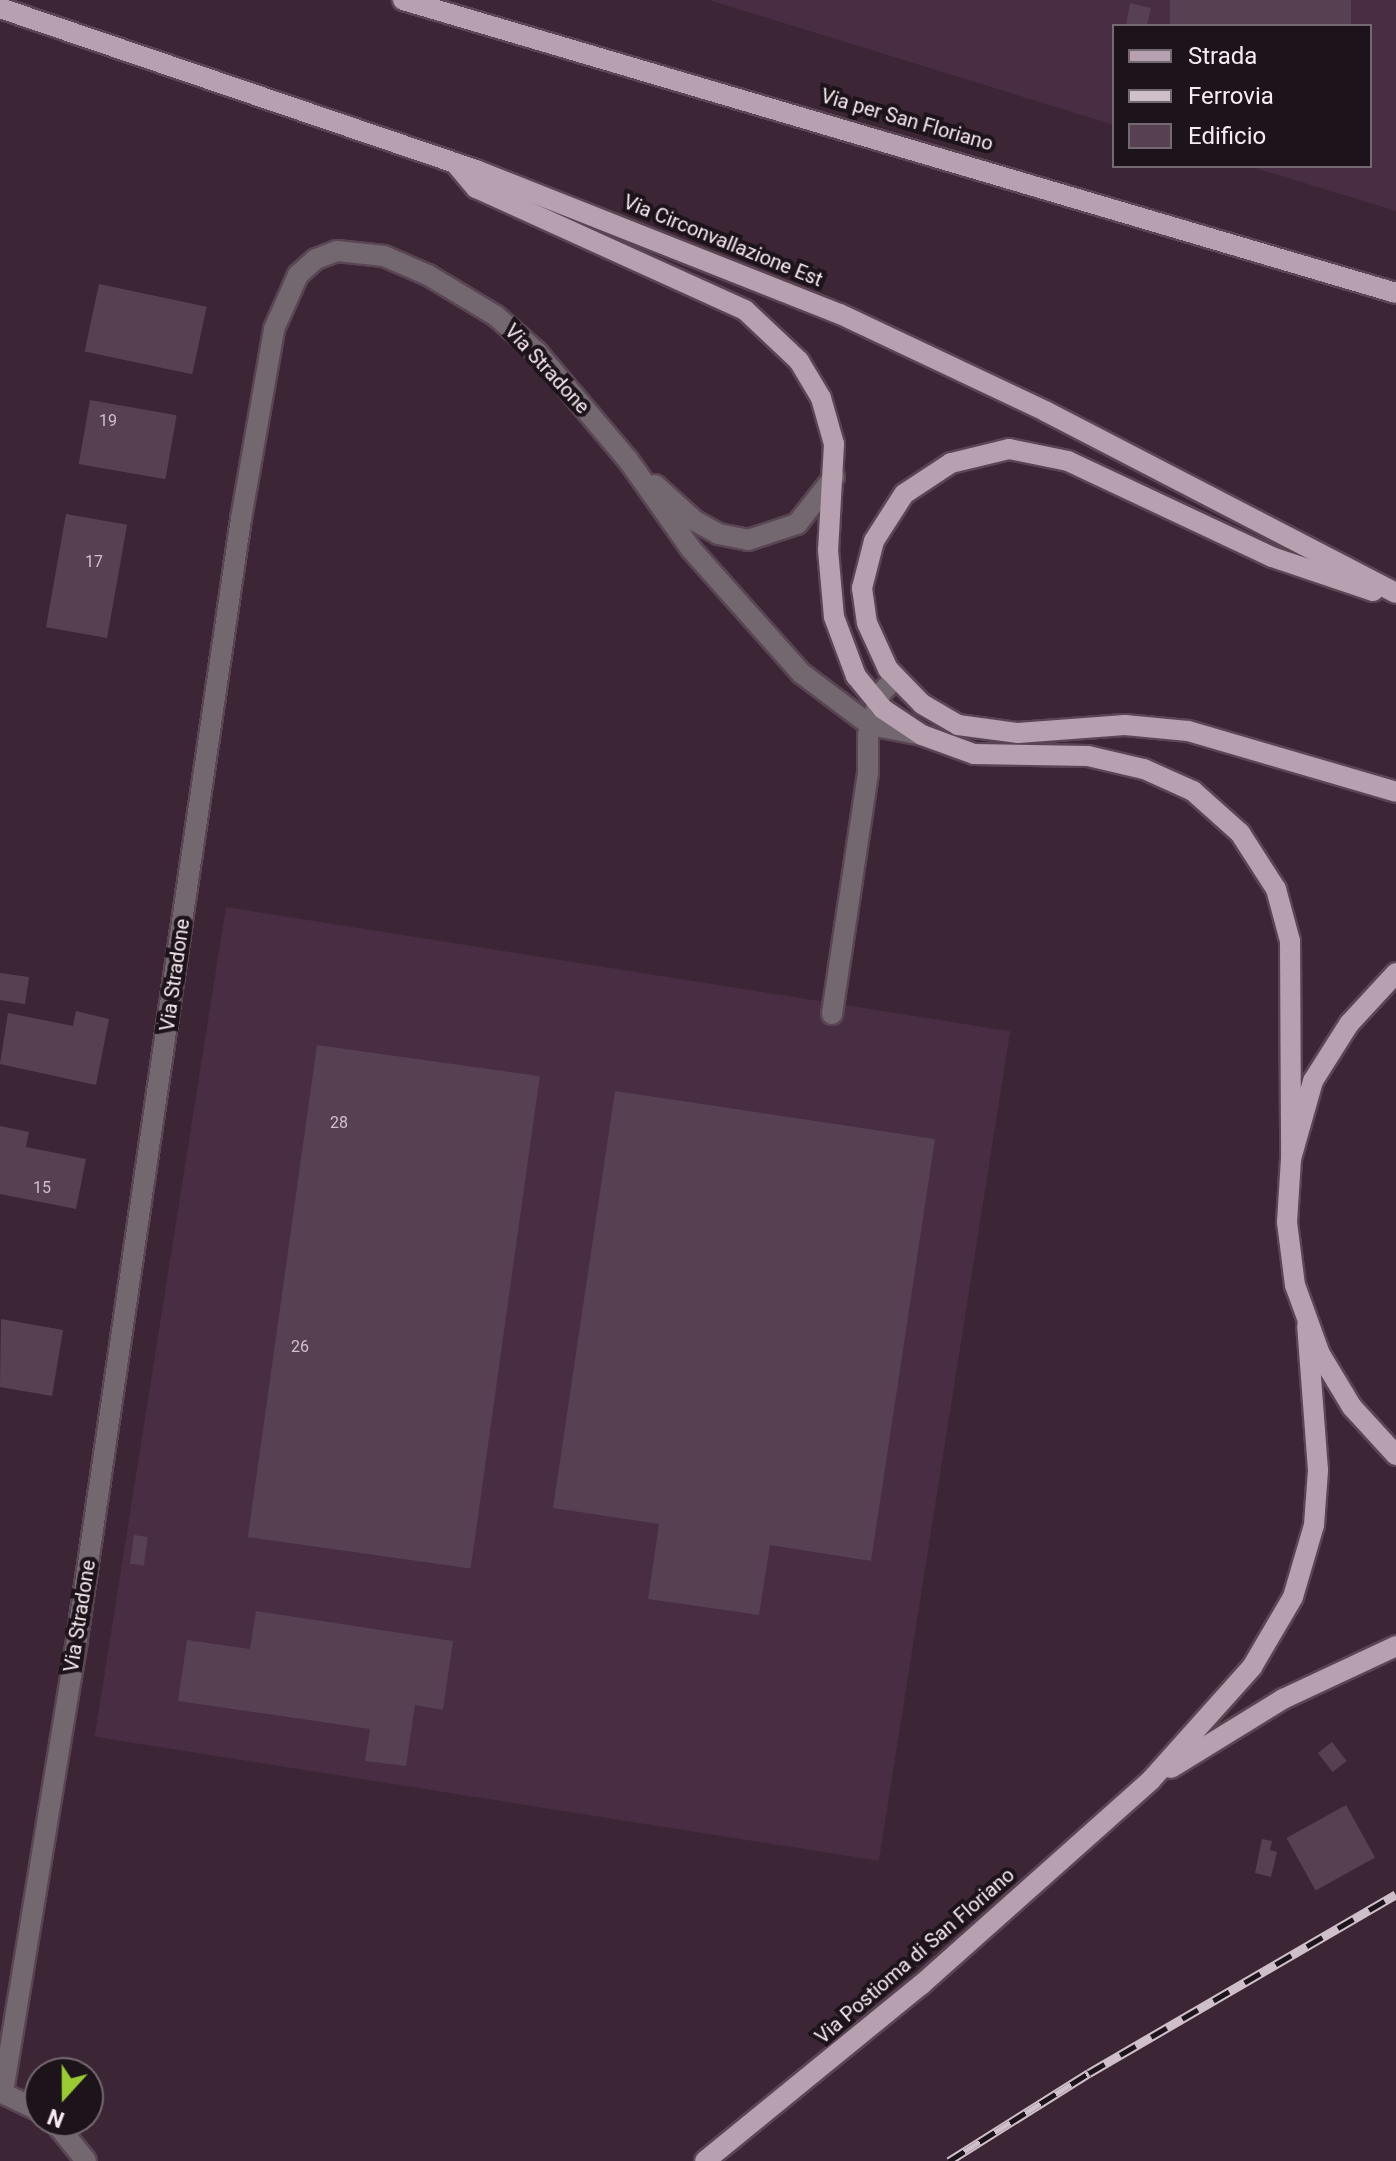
<!DOCTYPE html>
<style>
body{margin:0}
#map{position:relative;width:1396px;height:2161px;overflow:hidden;background:#3c2636;font-family:Roboto,sans-serif}
div>[style]{position:absolute}
.built>*{inset:0;background:#492d42;transform-origin:0 0}
.building>*{inset:0;background:#574051;transform-origin:0 0}
.roads{filter:drop-shadow(2px 0 #5a4554) drop-shadow(-2px 0 #5a4554) drop-shadow(0 2px #5a4554) drop-shadow(0 -2px #5a4554)}
.minor>*{height:20px;margin:-10px;padding:0 10px;transform-origin:10px;border-radius:10px;background:#736870}
.major>*{height:20px;margin:-10px;padding:0 10px;transform-origin:10px;border-radius:10px;background:#b7a0b0}
.rail>*{height:9px;margin-top:-4.5px;transform-origin:0;background:repeating-linear-gradient(90deg,#1d131a 0 18px,#cfbfca 0 36px);box-sizing:border-box;border-block:2px solid #cfbfca}
span{translate:-50% -50%;white-space:nowrap;text-align:center;line-height:1.15;-webkit-text-stroke:8px #1d131a;paint-order:stroke}
.number-label{font-size:16px;color:#d0c0cb}
.number-label span{-webkit-text-stroke-width:0}
.street-label{font-size:20px;color:#f8eaf4}
.legend{position:absolute;left:1112px;top:24px;width:260px;height:144px;box-sizing:border-box;background:#1d131a;border:2px solid #756971;margin:0;padding:10px 14px;list-style:none;font-size:24px;color:#f8eaf4}
.legend li{display:flex;align-items:center;gap:16px;height:40px}
.legend b{width:40px;border:2px solid #756971}
.north{position:absolute;left:24px;top:2057px;width:80px;height:80px;box-sizing:border-box;background:#1d131a;border:2px solid #756971;border-radius:50%;rotate:201deg;font-size:22px;font-weight:700;line-height:32px;text-align:center;color:#f8eaf4}
.north::after{content:'';display:block;margin:auto;width:28px;height:36px;background:#9acb35;clip-path:polygon(50% 0,100% 100%,50% 72%,0 100%)}
</style>
<div id="map">
<div class="built">
<div style="clip-path:polygon(709px 0,1396px 0,1396px 211px,1249px 166px,1370px 166px,1370px 26px,1114px 26px,1114px 125px)"></div>
<div style="left:226px;top:907px;width:794px;height:840px;rotate:9deg"></div>
</div>
<div class="building">
<div style="left:1170px;top:0;width:181px;height:26px"></div>
<div style="clip-path:polygon(1130px 3px,1151px 8px,1147px 26px,1126px 26px)"></div>
<div style="left:99px;top:284px;width:110px;height:69px;rotate:12deg"></div>
<div style="left:90px;top:400px;width:88px;height:65px;rotate:10deg"></div>
<div style="left:66px;top:514px;width:62px;height:115px;rotate:10deg"></div>
<div style="clip-path:polygon(0 973px,29px 977px,25px 1004px,0 1000px)"></div>
<div style="clip-path:polygon(76px 1011px,109px 1019px,96px 1085px,0 1064px,8px 1013px,73px 1026px)"></div>
<div style="left:317px;top:1045px;width:225px;height:497px;rotate:8deg"></div>
<div style="clip-path:polygon(615px 1091px,935px 1139px,871px 1561px,770px 1545px,759px 1615px,648px 1599px,659px 1524px,553px 1508px)"></div>
<div style="clip-path:polygon(0 1126px,29px 1132px,26px 1147px,86px 1159px,76px 1209px,0 1194px)"></div>
<div style="clip-path:polygon(1px 1319px,63px 1330px,52px 1396px,0 1387px)"></div>
<div style="left:134px;top:1535px;width:14px;height:29px;rotate:8deg"></div>
<div style="clip-path:polygon(256px 1611px,453px 1641px,443px 1710px,415px 1705px,406px 1766px,365px 1761px,370px 1729px,178px 1701px,187px 1640px,250px 1649px)"></div>
<div style="left:1332px;top:1742px;width:24px;height:18px;rotate:52deg"></div>
<div style="left:1346px;top:1805px;width:60px;height:68px;rotate:61deg"></div>
<div style="clip-path:polygon(1262px 1839px,1272px 1841px,1270px 1850px,1277px 1852px,1271px 1877px,1255px 1873px)"></div>
</div>
<div class="roads">
<div class="minor">
<div style="left:655px;top:485px;width:54px;rotate:42deg"></div>
<div style="left:695px;top:521px;width:26px;rotate:29deg"></div>
<div style="left:718px;top:534px;width:31px;rotate:11deg"></div>
<div style="left:748px;top:540px;width:52px;rotate:-18.1deg"></div>
<div style="left:797px;top:524px;width:60px;rotate:-51.8deg"></div>
<div style="left:832px;top:1014px;width:245px;rotate:-81.5deg"></div>
<div style="left:868px;top:772px;width:37px;rotate:-90deg"></div>
<div style="left:868px;top:735px;width:44px;rotate:-72.8deg"></div>
<div style="left:881px;top:693px;width:21px;rotate:-47deg"></div>
<div style="left:0;top:2092px;width:44px;rotate:25.4deg"></div>
<div style="left:3px;top:2092px;width:459px;rotate:-80.7deg"></div>
<div style="left:77px;top:1639px;width:1132px;rotate:-81.67deg"></div>
<div style="left:241px;top:519px;width:193px;rotate:-80.1deg"></div>
<div style="left:274px;top:329px;width:59px;rotate:-66deg"></div>
<div style="left:298px;top:275px;width:24px;rotate:-42deg"></div>
<div style="left:316px;top:259px;width:22px;rotate:-21deg"></div>
<div style="left:337px;top:251px;width:47px;rotate:6.1deg"></div>
<div style="left:384px;top:256px;width:48px;rotate:23.4deg"></div>
<div style="left:428px;top:275px;width:79px;rotate:31.1deg"></div>
<div style="left:496px;top:316px;width:55px;rotate:41.3deg"></div>
<div style="left:537px;top:352px;width:141px;rotate:49.9deg"></div>
<div style="left:628px;top:460px;width:109px;rotate:54.7deg"></div>
<div style="left:691px;top:549px;width:166px;rotate:48.4deg"></div>
<div style="left:801px;top:673px;width:86px;rotate:37deg"></div>
<div style="left:870px;top:725px;width:53px;rotate:10.9deg"></div>
<div style="left:54px;top:2121px;width:51px;rotate:51.3deg"></div>
</div>
<div class="major">
<div style="left:403px;top:0;width:1035px;rotate:16.44deg"></div>
<div style="left:0;top:8px;width:503px;rotate:18.8deg"></div>
<div style="left:476px;top:170px;width:391px;rotate:21.6deg"></div>
<div style="left:840px;top:314px;width:227px;rotate:25.3deg"></div>
<div style="left:1045px;top:411px;width:395px;rotate:27.4deg"></div>
<div style="left:455px;top:163px;width:33px;rotate:50deg"></div>
<div style="left:476px;top:188px;width:295px;rotate:24.4deg"></div>
<div style="left:745px;top:310px;width:74px;rotate:43.4deg"></div>
<div style="left:799px;top:361px;width:43px;rotate:59.3deg"></div>
<div style="left:821px;top:398px;width:48px;rotate:74.2deg"></div>
<div style="left:834px;top:444px;width:106px;rotate:93.2deg"></div>
<div style="left:828px;top:550px;width:67px;rotate:84.9deg"></div>
<div style="left:834px;top:617px;width:63px;rotate:69.6deg"></div>
<div style="left:856px;top:676px;width:43px;rotate:50.7deg"></div>
<div style="left:883px;top:709px;width:47px;rotate:33.7deg"></div>
<div style="left:922px;top:735px;width:55px;rotate:20.1deg"></div>
<div style="left:974px;top:754px;width:114px;rotate:1deg"></div>
<div style="left:1088px;top:756px;width:57px;rotate:13.1deg"></div>
<div style="left:1144px;top:769px;width:54px;rotate:24.2deg"></div>
<div style="left:1193px;top:791px;width:63px;rotate:41.8deg"></div>
<div style="left:1240px;top:833px;width:67px;rotate:57.3deg"></div>
<div style="left:1276px;top:889px;width:54px;rotate:74.9deg"></div>
<div style="left:1290px;top:941px;width:218px;rotate:89.7deg"></div>
<div style="left:1373px;top:591px;width:107px;rotate:-161.4deg"></div>
<div style="left:1272px;top:557px;width:225px;rotate:-154.8deg"></div>
<div style="left:1068px;top:461px;width:60px;rotate:-168.5deg"></div>
<div style="left:1009px;top:449px;width:60px;rotate:166.4deg"></div>
<div style="left:951px;top:463px;width:56px;rotate:146.6deg"></div>
<div style="left:904px;top:494px;width:56px;rotate:122.6deg"></div>
<div style="left:874px;top:541px;width:49px;rotate:104.3deg"></div>
<div style="left:862px;top:588px;width:35px;rotate:82deg"></div>
<div style="left:867px;top:623px;width:51px;rotate:65.5deg"></div>
<div style="left:888px;top:669px;width:49px;rotate:45.8deg"></div>
<div style="left:922px;top:704px;width:42px;rotate:30.3deg"></div>
<div style="left:958px;top:725px;width:61px;rotate:7.6deg"></div>
<div style="left:1018px;top:733px;width:107px;rotate:-4.3deg"></div>
<div style="left:1125px;top:725px;width:63px;rotate:5.4deg"></div>
<div style="left:1188px;top:731px;width:217px;rotate:16.3deg"></div>
<div style="left:1396px;top:973px;width:69px;rotate:132.7deg"></div>
<div style="left:1349px;top:1024px;width:67px;rotate:122.3deg"></div>
<div style="left:1313px;top:1081px;width:81px;rotate:105.8deg"></div>
<div style="left:1291px;top:1159px;width:63px;rotate:93.6deg"></div>
<div style="left:1287px;top:1222px;width:64px;rotate:82.8deg"></div>
<div style="left:1295px;top:1285px;width:73px;rotate:70.1deg"></div>
<div style="left:1320px;top:1354px;width:62px;rotate:58.9deg"></div>
<div style="left:1352px;top:1407px;width:65px;rotate:47.5deg"></div>
<div style="left:1171px;top:1768px;width:132px;rotate:-31.6deg"></div>
<div style="left:1283px;top:1699px;width:125px;rotate:-25.1deg"></div>
<div style="left:705px;top:2161px;width:279px;rotate:-39.2deg"></div>
<div style="left:921px;top:1985px;width:308px;rotate:-41.7deg"></div>
<div style="left:1151px;top:1780px;width:152px;rotate:-48.2deg"></div>
<div style="left:1252px;top:1667px;width:81px;rotate:-59.6deg"></div>
<div style="left:1293px;top:1597px;width:75px;rotate:-73.7deg"></div>
<div style="left:1314px;top:1525px;width:55px;rotate:-85.8deg"></div>
<div style="left:1318px;top:1470px;width:145px;rotate:-94.3deg"></div>
</div>
</div>
<div class="rail">
<div style="left:949px;top:2161px;width:165px;rotate:-32.2deg"></div>
<div style="left:1089px;top:2073px;width:355px;rotate:-30.2deg"></div>
</div>
<div class="number-label">
<span style="left:108px;top:421px">19</span>
<span style="left:94px;top:562px">17</span>
<span style="left:339px;top:1123px">28</span>
<span style="left:42px;top:1188px">15</span>
<span style="left:300px;top:1347px">26</span>
</div>
<div class="street-label">
<span style="left:907px;top:120px;rotate:16deg">Via per San Floriano</span>
<span style="left:723px;top:241px;rotate:22deg">Via Circonvallazione Est</span>
<span style="left:547px;top:369px;rotate:47deg">Via Stradone</span>
<span style="left:175px;top:975px;rotate:-82deg">Via Stradone</span>
<span style="left:80px;top:1616px;rotate:-81deg">Via Stradone</span>
<span style="left:915px;top:1956px;rotate:-41deg">Via Postioma di San Floriano</span>
</div>
<ul class="legend">
<li><b style="height:10px;background:#b7a0b0"></b>Strada</li>
<li><b style="height:10px;background:#cfbfca"></b>Ferrovia</li>
<li><b style="height:22px;background:#574051"></b>Edificio</li>
</ul>
<div class="north">N</div>
</div>
